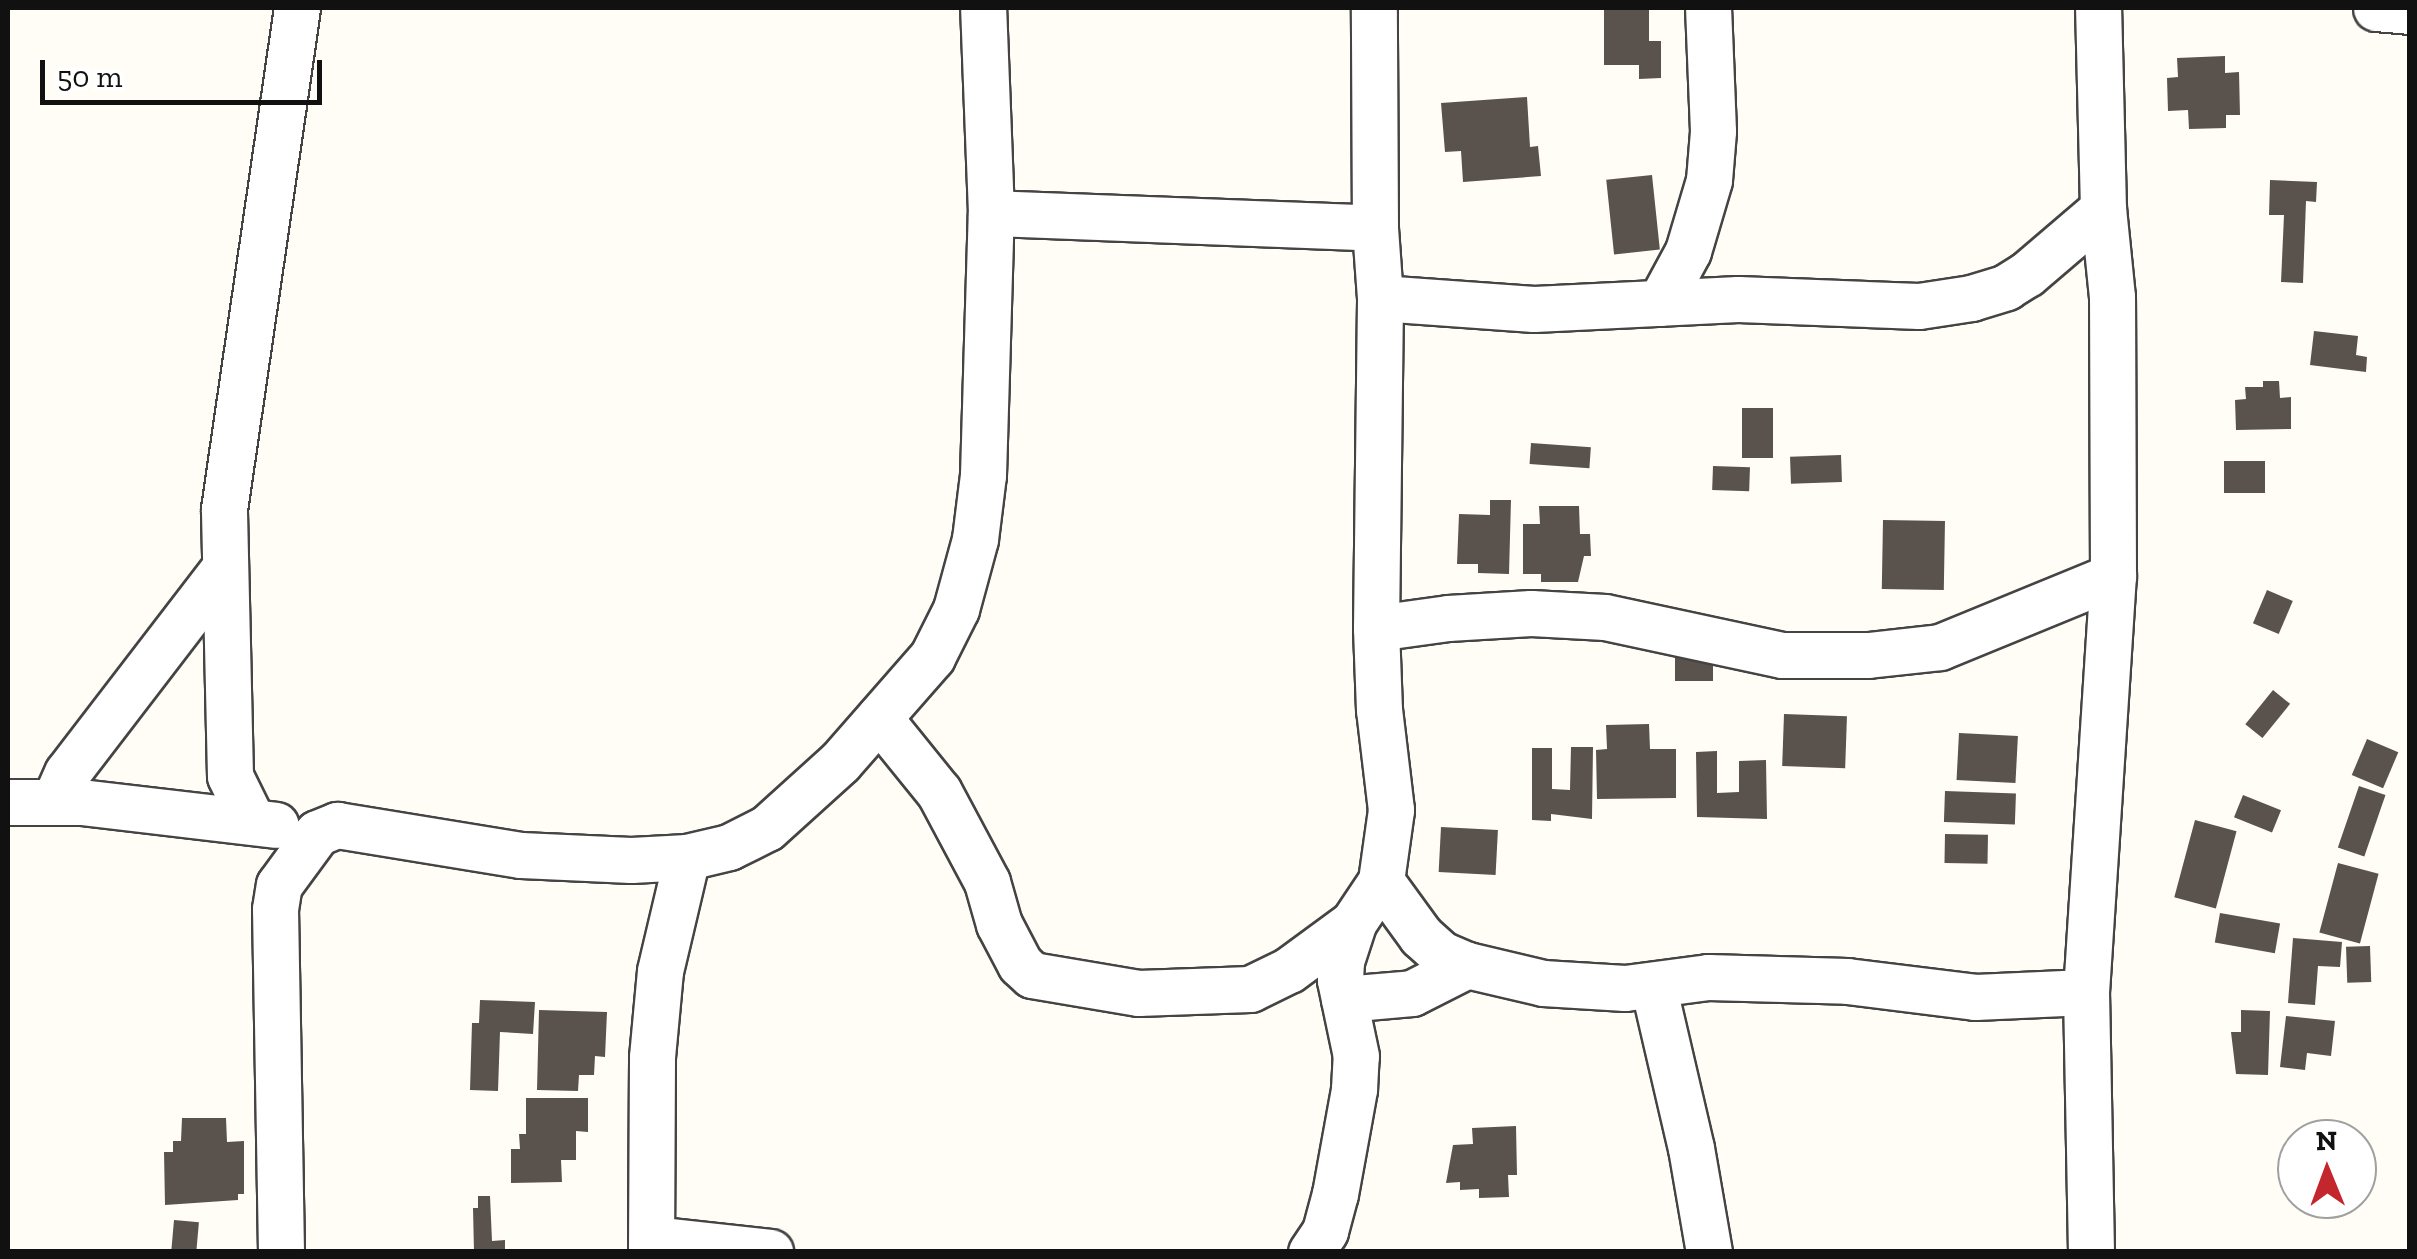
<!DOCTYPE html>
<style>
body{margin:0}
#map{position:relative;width:2417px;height:1259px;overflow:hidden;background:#fffdf5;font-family:"Zilla Slab",serif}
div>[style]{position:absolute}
.building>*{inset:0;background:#5a524d;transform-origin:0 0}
.roads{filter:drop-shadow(2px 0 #444) drop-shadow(-2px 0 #444) drop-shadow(0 2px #444) drop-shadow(0 -2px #444)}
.street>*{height:45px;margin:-22.5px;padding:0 22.5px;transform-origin:22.5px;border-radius:22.5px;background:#fff}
span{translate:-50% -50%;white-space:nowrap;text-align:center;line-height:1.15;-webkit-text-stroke:10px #fff;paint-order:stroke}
.frame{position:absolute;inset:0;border:10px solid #111;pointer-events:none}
.north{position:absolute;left:2277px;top:1119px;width:100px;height:100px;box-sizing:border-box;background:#fff;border:2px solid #a0a0a0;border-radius:50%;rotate:359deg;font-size:28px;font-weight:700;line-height:40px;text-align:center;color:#111}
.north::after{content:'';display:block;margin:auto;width:35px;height:45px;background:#c4262e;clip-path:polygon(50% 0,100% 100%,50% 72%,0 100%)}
.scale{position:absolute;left:40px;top:60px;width:282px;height:45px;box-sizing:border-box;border:5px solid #111;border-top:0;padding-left:12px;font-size:30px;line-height:35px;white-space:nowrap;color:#111;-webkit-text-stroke:8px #fff;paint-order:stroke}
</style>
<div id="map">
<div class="building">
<div style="clip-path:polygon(1604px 10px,1649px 10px,1649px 41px,1661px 41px,1661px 78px,1639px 79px,1639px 65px,1604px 65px)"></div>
<div style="clip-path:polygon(2225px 56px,2225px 73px,2239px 72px,2240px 115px,2226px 115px,2226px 128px,2189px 129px,2188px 110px,2168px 111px,2167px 78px,2178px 77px,2177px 58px)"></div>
<div style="clip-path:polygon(1527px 97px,1530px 147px,1538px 146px,1541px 176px,1463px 182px,1461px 151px,1445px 152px,1441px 103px)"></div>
<div style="left:1652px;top:175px;width:75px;height:46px;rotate:84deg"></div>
<div style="clip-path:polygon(2270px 180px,2317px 182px,2316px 202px,2306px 201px,2303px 283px,2281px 282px,2284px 215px,2269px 215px)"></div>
<div style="clip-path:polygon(2314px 331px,2358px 336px,2356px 355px,2367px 357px,2366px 372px,2310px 365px)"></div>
<div style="clip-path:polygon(2263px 381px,2279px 381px,2280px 398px,2291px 397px,2291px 429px,2236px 430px,2235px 400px,2246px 399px,2245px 387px,2263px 387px)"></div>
<div style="left:1742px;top:408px;width:31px;height:50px"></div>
<div style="left:1531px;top:443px;width:60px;height:21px;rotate:4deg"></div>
<div style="left:1841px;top:455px;width:27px;height:51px;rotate:88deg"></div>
<div style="left:2224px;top:461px;width:41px;height:32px"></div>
<div style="left:1713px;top:466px;width:37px;height:24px;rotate:2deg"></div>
<div style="clip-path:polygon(1490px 500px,1511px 500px,1509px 574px,1478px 573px,1478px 564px,1457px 564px,1459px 514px,1490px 515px)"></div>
<div style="clip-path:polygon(1539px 506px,1579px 506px,1580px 534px,1590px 534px,1591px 556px,1584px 556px,1578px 582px,1541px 582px,1541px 574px,1523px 574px,1523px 524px,1540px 524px)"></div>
<div style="left:1883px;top:520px;width:62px;height:69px;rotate:1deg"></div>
<div style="left:2267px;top:590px;width:28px;height:36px;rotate:23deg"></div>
<div style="left:1675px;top:649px;width:38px;height:32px"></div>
<div style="left:2273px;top:690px;width:22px;height:44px;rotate:39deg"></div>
<div style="left:1784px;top:714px;width:63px;height:52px;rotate:2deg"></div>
<div style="clip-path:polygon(1649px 724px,1650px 749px,1676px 749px,1676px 798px,1597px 799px,1596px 750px,1607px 749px,1606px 725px)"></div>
<div style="left:1959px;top:733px;width:59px;height:47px;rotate:3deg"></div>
<div style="left:2367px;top:739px;width:34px;height:39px;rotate:23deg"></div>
<div style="clip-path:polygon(1571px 747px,1593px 747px,1592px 819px,1551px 814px,1551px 821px,1532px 820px,1532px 748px,1552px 748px,1552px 789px,1570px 790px)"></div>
<div style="clip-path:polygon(1717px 751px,1717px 793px,1739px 792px,1739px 761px,1766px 760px,1767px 819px,1697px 817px,1696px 752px)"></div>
<div style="left:2359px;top:786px;width:28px;height:65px;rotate:19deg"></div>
<div style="left:1945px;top:791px;width:71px;height:31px;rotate:2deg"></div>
<div style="left:2243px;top:795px;width:41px;height:24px;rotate:22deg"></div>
<div style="left:2195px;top:820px;width:43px;height:80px;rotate:15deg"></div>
<div style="left:1441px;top:827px;width:57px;height:45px;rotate:3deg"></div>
<div style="left:1945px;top:834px;width:43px;height:29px;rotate:1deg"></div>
<div style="left:2338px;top:863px;width:42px;height:72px;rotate:15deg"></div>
<div style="left:2220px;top:913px;width:61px;height:30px;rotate:10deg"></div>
<div style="clip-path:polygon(2293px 938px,2342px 942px,2340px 967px,2318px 966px,2315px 1005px,2288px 1003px)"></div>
<div style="left:2370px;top:946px;width:36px;height:24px;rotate:88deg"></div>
<div style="clip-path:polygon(480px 1000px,535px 1002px,533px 1034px,500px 1032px,498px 1091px,470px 1090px,472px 1023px,479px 1023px)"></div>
<div style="clip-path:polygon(539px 1010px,607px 1012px,605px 1057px,595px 1056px,594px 1075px,579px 1075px,578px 1091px,537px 1090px)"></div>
<div style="clip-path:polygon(2241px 1010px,2270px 1011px,2268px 1075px,2236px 1074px,2231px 1032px,2241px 1032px)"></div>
<div style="clip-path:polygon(2286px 1016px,2335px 1021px,2331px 1056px,2307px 1053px,2305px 1070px,2280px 1067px)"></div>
<div style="clip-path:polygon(526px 1098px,588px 1098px,588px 1132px,576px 1131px,576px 1160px,561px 1160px,562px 1182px,511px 1183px,511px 1149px,520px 1149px,519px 1134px,526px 1134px)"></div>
<div style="clip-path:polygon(182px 1118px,226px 1118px,227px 1142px,244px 1141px,244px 1194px,238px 1194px,238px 1200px,165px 1205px,164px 1152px,173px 1152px,173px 1141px,181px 1141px)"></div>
<div style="clip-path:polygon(1516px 1126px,1517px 1175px,1508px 1175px,1509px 1197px,1479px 1198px,1479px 1189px,1460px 1190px,1460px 1182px,1446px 1183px,1453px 1145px,1473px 1144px,1472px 1128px)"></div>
<div style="clip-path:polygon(478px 1196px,490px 1196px,492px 1241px,505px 1240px,505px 1252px,474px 1252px,473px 1208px,478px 1208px)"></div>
<div style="left:174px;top:1220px;width:25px;height:32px;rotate:5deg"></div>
</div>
<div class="roads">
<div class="street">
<div style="left:2376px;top:8px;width:34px;rotate:5deg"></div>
<div style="left:991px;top:213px;width:384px;rotate:2.2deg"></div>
<div style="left:1380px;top:298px;width:154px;rotate:4.1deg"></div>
<div style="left:1534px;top:309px;width:204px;rotate:-2.8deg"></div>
<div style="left:1738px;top:299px;width:181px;rotate:2.2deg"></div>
<div style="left:1919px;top:306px;width:53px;rotate:-8.7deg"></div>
<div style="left:1971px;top:298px;width:37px;rotate:-17deg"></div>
<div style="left:2006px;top:287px;width:25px;rotate:-32deg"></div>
<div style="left:2027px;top:274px;width:100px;rotate:-40.5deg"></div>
<div style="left:1660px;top:303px;width:59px;rotate:-61.7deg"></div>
<div style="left:1688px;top:251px;width:74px;rotate:-73.5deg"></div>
<div style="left:1709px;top:180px;width:49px;rotate:-85.3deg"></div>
<div style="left:1713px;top:131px;width:123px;rotate:-92.3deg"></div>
<div style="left:1376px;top:628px;width:73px;rotate:-7.9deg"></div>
<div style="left:1448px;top:618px;width:83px;rotate:-3.4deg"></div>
<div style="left:1531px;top:613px;width:74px;rotate:3.1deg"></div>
<div style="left:1605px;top:617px;width:181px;rotate:12.1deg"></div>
<div style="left:1782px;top:655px;width:86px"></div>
<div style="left:1868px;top:655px;width:72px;rotate:-6.3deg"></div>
<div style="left:1940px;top:647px;width:187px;rotate:-22.3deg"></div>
<div style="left:879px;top:718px;width:95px;rotate:51deg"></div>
<div style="left:939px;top:792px;width:102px;rotate:61.9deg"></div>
<div style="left:987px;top:882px;width:44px;rotate:74.1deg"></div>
<div style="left:999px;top:924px;width:45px;rotate:62.3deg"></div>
<div style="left:1020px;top:964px;width:16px;rotate:43deg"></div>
<div style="left:1032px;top:975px;width:108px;rotate:9.6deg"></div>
<div style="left:1138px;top:993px;width:112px;rotate:-2deg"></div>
<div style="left:1250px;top:989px;width:43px;rotate:-26deg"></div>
<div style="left:1289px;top:970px;width:79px;rotate:-36.3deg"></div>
<div style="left:8px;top:802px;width:73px"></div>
<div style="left:81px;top:802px;width:196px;rotate:6.7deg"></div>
<div style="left:54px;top:802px;width:32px;rotate:-66deg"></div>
<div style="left:67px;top:773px;width:256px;rotate:-52.5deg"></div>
<div style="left:252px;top:821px;width:50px;rotate:-116.1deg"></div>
<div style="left:230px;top:776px;width:267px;rotate:-91.3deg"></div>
<div style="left:224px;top:509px;width:506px;rotate:-81.71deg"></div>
<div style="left:1381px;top:881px;width:68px;rotate:54deg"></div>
<div style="left:1421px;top:936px;width:27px;rotate:42deg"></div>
<div style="left:1441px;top:954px;width:28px;rotate:23deg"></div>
<div style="left:1467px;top:965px;width:78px;rotate:13.3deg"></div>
<div style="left:1543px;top:983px;width:82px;rotate:3.5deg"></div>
<div style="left:1625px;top:988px;width:84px;rotate:-7.5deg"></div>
<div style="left:1708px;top:977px;width:139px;rotate:1.6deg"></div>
<div style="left:1847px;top:981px;width:129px;rotate:7.1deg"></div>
<div style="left:1975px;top:997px;width:111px;rotate:-2.6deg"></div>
<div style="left:1653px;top:985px;width:167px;rotate:76.9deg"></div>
<div style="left:1691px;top:1148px;width:106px;rotate:80.2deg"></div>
<div style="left:1344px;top:999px;width:68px;rotate:-5deg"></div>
<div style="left:1412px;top:993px;width:62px;rotate:-27deg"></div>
<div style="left:653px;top:1239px;width:118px;rotate:6.3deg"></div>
<div style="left:281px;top:1252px;width:343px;rotate:-91deg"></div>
<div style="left:275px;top:909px;width:24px;rotate:-81deg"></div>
<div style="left:279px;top:885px;width:64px;rotate:-53.8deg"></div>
<div style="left:317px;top:833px;width:22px;rotate:-22deg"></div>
<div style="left:337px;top:825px;width:186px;rotate:9.3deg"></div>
<div style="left:521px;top:855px;width:110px;rotate:2.6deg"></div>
<div style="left:631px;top:860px;width:56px;rotate:-3.1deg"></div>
<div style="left:687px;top:857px;width:43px;rotate:-13.4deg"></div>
<div style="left:729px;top:847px;width:42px;rotate:-26.6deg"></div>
<div style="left:767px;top:828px;width:98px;rotate:-42.1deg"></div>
<div style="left:840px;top:762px;width:140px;rotate:-48.8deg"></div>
<div style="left:932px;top:657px;width:54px;rotate:-63.4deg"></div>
<div style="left:956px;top:609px;width:73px;rotate:-74.8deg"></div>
<div style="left:975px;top:539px;width:64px;rotate:-82.9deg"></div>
<div style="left:983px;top:475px;width:262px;rotate:-88.3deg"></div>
<div style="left:991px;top:213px;width:205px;rotate:-92.2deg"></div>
<div style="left:651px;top:1252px;width:195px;rotate:-89.7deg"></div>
<div style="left:652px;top:1057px;width:86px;rotate:-84.7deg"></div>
<div style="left:660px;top:971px;width:117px;rotate:-76.7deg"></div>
<div style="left:1311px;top:1252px;width:25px;rotate:-56deg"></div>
<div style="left:1325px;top:1231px;width:38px;rotate:-75deg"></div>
<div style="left:1335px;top:1194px;width:107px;rotate:-79.7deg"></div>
<div style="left:1354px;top:1089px;width:33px;rotate:-87deg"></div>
<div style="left:1356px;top:1056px;width:78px;rotate:-101.9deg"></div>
<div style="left:1340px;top:980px;width:19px;rotate:-87deg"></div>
<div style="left:1341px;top:961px;width:40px;rotate:-72deg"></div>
<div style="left:1353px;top:923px;width:50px;rotate:-56.3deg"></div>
<div style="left:1381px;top:881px;width:72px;rotate:-82deg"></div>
<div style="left:1391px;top:810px;width:101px;rotate:-96.8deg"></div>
<div style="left:1379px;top:710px;width:82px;rotate:-92.1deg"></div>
<div style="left:1376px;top:628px;width:330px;rotate:-89.3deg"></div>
<div style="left:1380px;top:298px;width:70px;rotate:-94.1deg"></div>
<div style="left:1375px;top:228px;width:220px;rotate:-90.3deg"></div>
<div style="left:2091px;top:1252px;width:260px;rotate:-91.1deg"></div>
<div style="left:2086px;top:992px;width:417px;rotate:-86.3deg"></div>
<div style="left:2113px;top:576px;width:279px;rotate:-90.2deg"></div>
<div style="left:2112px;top:297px;width:88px;rotate:-95.8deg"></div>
<div style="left:2103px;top:209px;width:201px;rotate:-91.4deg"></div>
</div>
</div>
<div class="frame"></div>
<div class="north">N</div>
<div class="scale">50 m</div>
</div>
